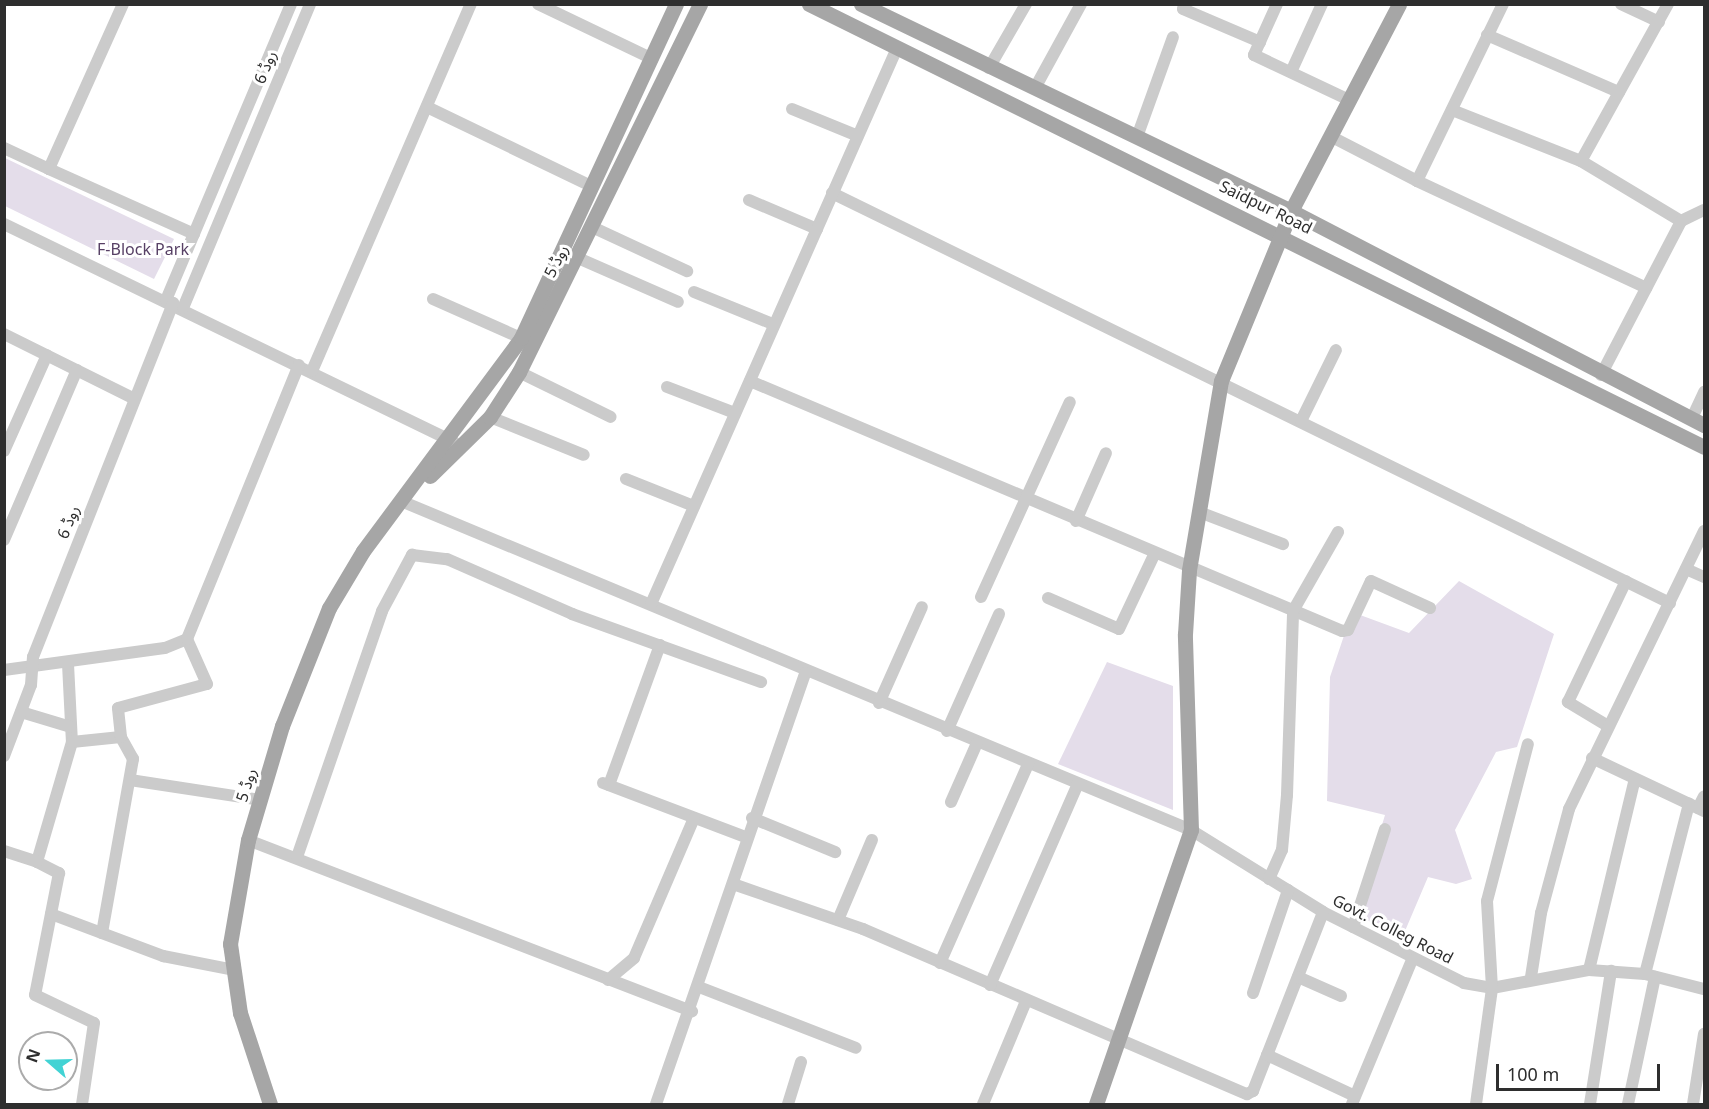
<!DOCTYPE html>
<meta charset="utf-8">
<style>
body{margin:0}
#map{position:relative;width:1709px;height:1109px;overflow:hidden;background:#fff;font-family:"Noto Sans","Noto Sans Arabic",sans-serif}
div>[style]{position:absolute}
.green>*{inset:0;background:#e4ddea}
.minor>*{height:12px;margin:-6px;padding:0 6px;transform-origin:6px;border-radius:6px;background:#cbcbcb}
.major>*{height:15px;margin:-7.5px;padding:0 7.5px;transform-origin:7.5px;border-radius:7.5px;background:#a6a6a6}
span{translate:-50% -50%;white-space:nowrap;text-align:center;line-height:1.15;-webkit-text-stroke:6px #fff;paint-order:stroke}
.street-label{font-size:16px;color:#2e2e2e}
.park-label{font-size:16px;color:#574065}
.frame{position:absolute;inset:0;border:6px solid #2e2e2e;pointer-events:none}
.north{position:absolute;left:18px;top:1031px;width:60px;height:60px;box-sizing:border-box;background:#fff;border:2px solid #ababab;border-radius:50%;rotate:290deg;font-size:16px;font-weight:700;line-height:24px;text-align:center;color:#2e2e2e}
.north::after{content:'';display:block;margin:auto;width:21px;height:27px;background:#42d3d4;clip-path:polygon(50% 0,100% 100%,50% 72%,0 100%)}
.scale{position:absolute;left:1496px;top:1064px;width:164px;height:27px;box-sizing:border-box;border:3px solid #2e2e2e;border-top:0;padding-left:8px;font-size:18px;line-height:21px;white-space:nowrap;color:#2e2e2e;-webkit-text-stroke:4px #fff;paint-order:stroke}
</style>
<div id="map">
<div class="green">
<div style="clip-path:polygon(5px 158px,174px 239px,154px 279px,5px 206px)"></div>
<div style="clip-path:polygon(1459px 581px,1554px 634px,1517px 747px,1496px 752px,1455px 830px,1472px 879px,1456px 884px,1428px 877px,1402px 938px,1355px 914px,1385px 815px,1327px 801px,1330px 677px,1352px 612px,1409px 633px)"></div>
<div style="clip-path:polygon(1107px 662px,1173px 686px,1173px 810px,1058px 764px)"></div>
</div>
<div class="minor">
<div style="left:123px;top:4px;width:181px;rotate:114.2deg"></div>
<div style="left:49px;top:169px;width:159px;rotate:24.1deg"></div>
<div style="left:538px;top:4px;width:127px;rotate:25.6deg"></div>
<div style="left:1185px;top:4px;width:5px;rotate:112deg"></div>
<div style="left:1183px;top:9px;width:84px;rotate:23.2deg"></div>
<div style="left:1277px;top:4px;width:56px;rotate:114.3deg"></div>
<div style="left:1254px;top:55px;width:105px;rotate:25.3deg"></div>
<div style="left:1621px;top:4px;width:42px;rotate:25.3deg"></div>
<div style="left:1487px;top:35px;width:144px;rotate:23.4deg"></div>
<div style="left:989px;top:68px;width:74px;rotate:-60deg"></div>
<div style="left:1291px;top:72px;width:75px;rotate:-65.5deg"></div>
<div style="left:1035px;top:88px;width:96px;rotate:-61.3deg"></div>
<div style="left:427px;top:107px;width:184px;rotate:25.7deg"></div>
<div style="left:792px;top:109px;width:71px;rotate:22.2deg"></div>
<div style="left:1452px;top:110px;width:139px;rotate:21.6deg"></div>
<div style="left:1581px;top:161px;width:117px;rotate:31deg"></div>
<div style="left:1681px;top:221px;width:25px;rotate:-26deg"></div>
<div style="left:1330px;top:136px;width:98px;rotate:27.3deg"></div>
<div style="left:1417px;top:181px;width:197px;rotate:-64.1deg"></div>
<div style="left:1137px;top:137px;width:106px;rotate:-70.2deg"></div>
<div style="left:4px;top:148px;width:50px;rotate:25deg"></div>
<div style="left:1581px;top:161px;width:179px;rotate:-61deg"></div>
<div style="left:1417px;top:181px;width:253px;rotate:25deg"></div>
<div style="left:832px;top:193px;width:933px;rotate:26.07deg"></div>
<div style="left:749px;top:200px;width:74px;rotate:23.1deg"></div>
<div style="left:4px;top:224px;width:500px;rotate:25.85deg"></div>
<div style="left:592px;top:227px;width:105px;rotate:24.9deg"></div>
<div style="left:578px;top:258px;width:109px;rotate:23.7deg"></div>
<div style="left:694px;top:292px;width:85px;rotate:22.1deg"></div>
<div style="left:433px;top:299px;width:96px;rotate:23.9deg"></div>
<div style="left:166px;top:300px;width:321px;rotate:-67.1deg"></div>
<div style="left:183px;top:308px;width:329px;rotate:-67.3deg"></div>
<div style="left:4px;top:334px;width:144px;rotate:26.4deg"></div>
<div style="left:312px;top:371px;width:400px;rotate:-66.6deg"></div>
<div style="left:519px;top:372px;width:102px;rotate:26.1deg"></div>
<div style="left:1601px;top:375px;width:174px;rotate:-62.5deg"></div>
<div style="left:750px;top:381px;width:643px;rotate:22.89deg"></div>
<div style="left:1342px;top:631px;width:6px;rotate:-9deg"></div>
<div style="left:1348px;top:630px;width:54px;rotate:-64.9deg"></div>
<div style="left:1371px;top:581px;width:65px;rotate:24.6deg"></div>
<div style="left:667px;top:387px;width:73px;rotate:20.9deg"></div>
<div style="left:490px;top:417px;width:101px;rotate:22deg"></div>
<div style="left:1692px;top:418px;width:29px;rotate:-65deg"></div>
<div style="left:1301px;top:421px;width:79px;rotate:-63.8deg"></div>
<div style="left:4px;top:451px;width:105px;rotate:-65.9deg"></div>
<div style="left:626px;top:479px;width:73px;rotate:21.7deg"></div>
<div style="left:401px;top:501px;width:856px;rotate:22.61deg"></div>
<div style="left:1191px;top:830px;width:155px;rotate:31.8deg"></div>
<div style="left:1323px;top:912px;width:158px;rotate:26.7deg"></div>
<div style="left:1464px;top:983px;width:28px;rotate:10deg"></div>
<div style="left:1492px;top:988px;width:99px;rotate:-10.5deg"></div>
<div style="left:1589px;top:970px;width:56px;rotate:4.1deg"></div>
<div style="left:1645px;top:974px;width:61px;rotate:14.3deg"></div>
<div style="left:1199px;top:512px;width:90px;rotate:20.9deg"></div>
<div style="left:1076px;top:521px;width:74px;rotate:-66.2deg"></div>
<div style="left:4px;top:540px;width:185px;rotate:-66.8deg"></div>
<div style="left:1686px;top:569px;width:20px;rotate:24deg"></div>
<div style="left:981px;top:597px;width:214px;rotate:-65.5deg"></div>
<div style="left:1048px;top:598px;width:77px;rotate:23.6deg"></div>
<div style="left:1119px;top:629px;width:82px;rotate:-64.7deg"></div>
<div style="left:651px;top:604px;width:608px;rotate:-66.13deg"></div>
<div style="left:68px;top:664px;width:78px;rotate:87.1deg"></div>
<div style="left:72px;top:742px;width:125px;rotate:106.3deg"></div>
<div style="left:37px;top:862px;width:25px;rotate:27deg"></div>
<div style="left:59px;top:873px;width:124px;rotate:101.1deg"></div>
<div style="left:35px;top:995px;width:65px;rotate:25.4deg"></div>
<div style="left:94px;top:1023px;width:82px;rotate:98.4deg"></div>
<div style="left:4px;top:670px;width:162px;rotate:-7.8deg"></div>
<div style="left:165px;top:648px;width:24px;rotate:-22deg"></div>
<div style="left:879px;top:703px;width:105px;rotate:-65.9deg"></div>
<div style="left:21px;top:712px;width:52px;rotate:16.7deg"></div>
<div style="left:1608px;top:726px;width:47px;rotate:-149deg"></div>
<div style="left:1568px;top:702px;width:134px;rotate:-64.4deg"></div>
<div style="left:947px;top:731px;width:128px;rotate:-66deg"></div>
<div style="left:72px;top:742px;width:49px;rotate:-5.8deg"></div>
<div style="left:4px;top:756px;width:76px;rotate:-69.2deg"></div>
<div style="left:31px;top:685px;width:28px;rotate:-86deg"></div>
<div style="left:33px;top:657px;width:381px;rotate:-68.4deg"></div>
<div style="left:1592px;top:758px;width:124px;rotate:25.3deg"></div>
<div style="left:130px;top:780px;width:132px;rotate:8.7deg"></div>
<div style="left:603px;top:783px;width:152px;rotate:20.8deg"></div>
<div style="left:609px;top:785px;width:149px;rotate:-70deg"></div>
<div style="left:951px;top:802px;width:64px;rotate:-66.2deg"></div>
<div style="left:1698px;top:808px;width:13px;rotate:-63deg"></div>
<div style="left:752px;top:818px;width:90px;rotate:22.3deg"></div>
<div style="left:248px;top:840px;width:476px;rotate:21.1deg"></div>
<div style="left:4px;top:851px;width:35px;rotate:18deg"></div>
<div style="left:297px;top:857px;width:260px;rotate:-70.9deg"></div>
<div style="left:382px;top:611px;width:64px;rotate:-61.8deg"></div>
<div style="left:412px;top:555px;width:35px;rotate:7deg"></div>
<div style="left:447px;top:559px;width:137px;rotate:23.7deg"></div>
<div style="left:572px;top:614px;width:201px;rotate:19.8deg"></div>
<div style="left:1269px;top:879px;width:32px;rotate:-66deg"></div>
<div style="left:1282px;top:850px;width:55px;rotate:-84.8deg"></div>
<div style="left:1287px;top:795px;width:184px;rotate:-88.1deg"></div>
<div style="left:1293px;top:611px;width:91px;rotate:-60.3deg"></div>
<div style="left:733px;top:884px;width:138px;rotate:19.1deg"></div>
<div style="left:863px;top:929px;width:418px;rotate:23.3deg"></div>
<div style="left:1247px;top:1094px;width:7px;rotate:-27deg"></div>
<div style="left:1253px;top:1091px;width:192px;rotate:-68.6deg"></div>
<div style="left:51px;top:914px;width:120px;rotate:20.6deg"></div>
<div style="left:163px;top:956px;width:72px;rotate:11.2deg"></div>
<div style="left:838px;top:920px;width:87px;rotate:-67deg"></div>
<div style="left:1353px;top:927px;width:103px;rotate:-71.9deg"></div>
<div style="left:102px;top:933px;width:177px;rotate:-79.9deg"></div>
<div style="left:133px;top:759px;width:25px;rotate:-119deg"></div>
<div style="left:121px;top:737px;width:29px;rotate:-96deg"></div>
<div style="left:118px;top:708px;width:92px;rotate:-15.1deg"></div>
<div style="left:207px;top:684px;width:49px;rotate:-114deg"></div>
<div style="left:187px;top:639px;width:296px;rotate:-67.8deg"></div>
<div style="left:940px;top:963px;width:218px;rotate:-66.1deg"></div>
<div style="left:1589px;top:970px;width:196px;rotate:-76.5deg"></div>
<div style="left:1645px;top:974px;width:176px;rotate:-75.5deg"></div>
<div style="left:1298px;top:977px;width:47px;rotate:23.8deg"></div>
<div style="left:1531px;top:977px;width:65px;rotate:-81.1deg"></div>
<div style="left:1541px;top:913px;width:108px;rotate:-74.9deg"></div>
<div style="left:1569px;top:809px;width:309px;rotate:-64.1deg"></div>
<div style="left:608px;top:980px;width:34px;rotate:-40deg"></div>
<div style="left:634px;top:958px;width:152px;rotate:-66.8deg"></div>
<div style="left:990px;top:985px;width:219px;rotate:-66.4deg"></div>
<div style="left:699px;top:987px;width:168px;rotate:21.2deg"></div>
<div style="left:1253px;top:993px;width:109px;rotate:-71.2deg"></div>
<div style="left:1267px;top:1055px;width:97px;rotate:25deg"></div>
<div style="left:656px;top:1104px;width:456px;rotate:-70.9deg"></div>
<div style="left:788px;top:1104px;width:44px;rotate:-72.8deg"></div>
<div style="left:983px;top:1104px;width:112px;rotate:-67.3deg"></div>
<div style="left:1352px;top:1104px;width:156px;rotate:-67.4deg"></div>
<div style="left:1476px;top:1104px;width:117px;rotate:-82.1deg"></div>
<div style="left:1492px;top:988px;width:87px;rotate:-93.3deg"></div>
<div style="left:1487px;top:901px;width:162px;rotate:-75.4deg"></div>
<div style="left:1590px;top:1104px;width:135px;rotate:-81deg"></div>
<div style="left:1628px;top:1104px;width:130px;rotate:-78deg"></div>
<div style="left:1693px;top:1104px;width:71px;rotate:-81.1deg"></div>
</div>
<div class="major">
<div style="left:809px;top:4px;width:999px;rotate:26.33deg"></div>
<div style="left:861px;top:4px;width:477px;rotate:25.7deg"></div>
<div style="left:1291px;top:211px;width:465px;rotate:27.4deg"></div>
<div style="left:430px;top:476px;width:84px;rotate:-44.5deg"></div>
<div style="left:490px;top:417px;width:54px;rotate:-57.2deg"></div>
<div style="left:519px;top:372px;width:410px;rotate:-63.8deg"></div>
<div style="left:270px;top:1104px;width:96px;rotate:-108.2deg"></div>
<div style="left:240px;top:1013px;width:70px;rotate:-98.2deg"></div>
<div style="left:230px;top:944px;width:106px;rotate:-80.2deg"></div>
<div style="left:248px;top:840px;width:119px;rotate:-73.4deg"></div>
<div style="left:282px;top:726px;width:127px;rotate:-68.3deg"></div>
<div style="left:329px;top:608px;width:66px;rotate:-59.2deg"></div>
<div style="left:363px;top:551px;width:265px;rotate:-53.4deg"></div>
<div style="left:521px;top:338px;width:368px;rotate:-65.1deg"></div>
<div style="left:1096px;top:1104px;width:290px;rotate:-70.9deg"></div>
<div style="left:1191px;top:830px;width:196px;rotate:-91.8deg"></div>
<div style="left:1185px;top:634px;width:64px;rotate:-86.4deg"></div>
<div style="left:1189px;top:570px;width:192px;rotate:-80.4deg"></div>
<div style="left:1221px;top:381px;width:184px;rotate:-67.6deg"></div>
<div style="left:1291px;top:211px;width:233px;rotate:-62.4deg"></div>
</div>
<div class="street-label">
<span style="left:265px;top:67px;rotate:-68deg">روڈ 6</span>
<span style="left:1266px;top:207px;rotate:26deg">Saidpur Road</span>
<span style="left:556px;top:261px;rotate:-64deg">روڈ 5</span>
<span style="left:68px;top:522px;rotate:-69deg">روڈ 6</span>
<span style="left:246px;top:785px;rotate:-73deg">روڈ 5</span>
<span style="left:1393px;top:929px;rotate:27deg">Govt. Colleg Road</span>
</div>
<div class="park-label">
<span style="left:143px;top:249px">F-Block Park</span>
</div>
<div class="frame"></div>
<div class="north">N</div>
<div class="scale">100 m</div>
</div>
